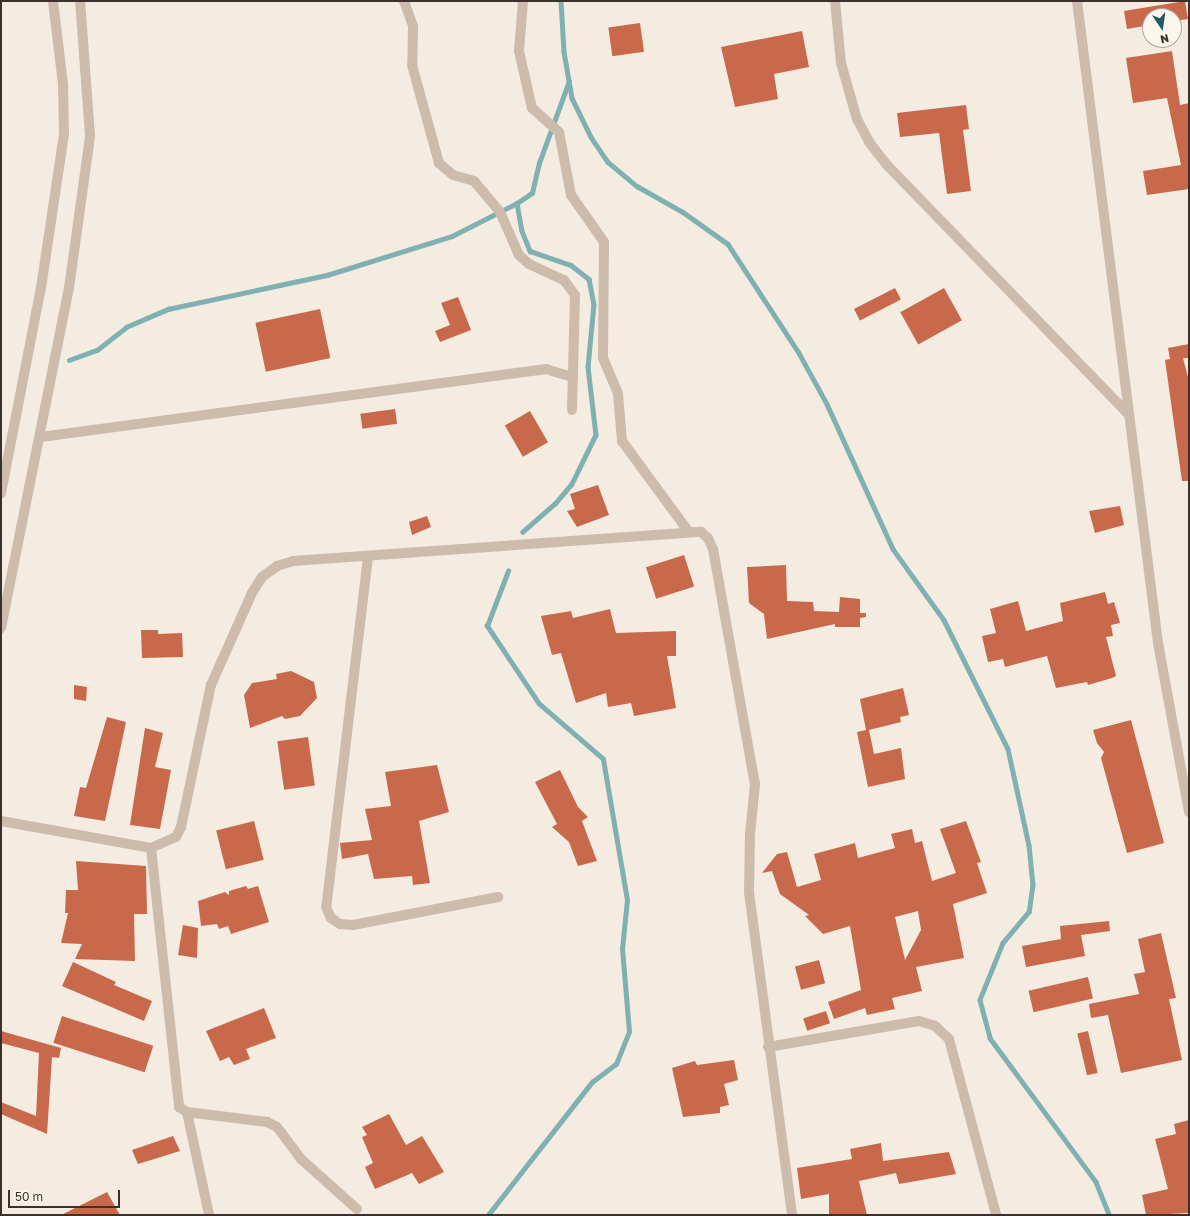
<!DOCTYPE html>
<style>
body{margin:0}
#map{position:relative;width:1190px;height:1216px;overflow:hidden;background:#f4ebe1;font-family:"Golos Text",sans-serif}
div>[style]{position:absolute}
.stream>*{height:4.5px;margin:-2.25px;padding:0 2.25px;transform-origin:2.25px;border-radius:2.25px;background:#7fb0b2}
.building>*{inset:0;background:#c8694b;transform-origin:0 0}
.minor>*{height:10px;margin:-5px;padding:0 5px;transform-origin:5px;border-radius:5px;background:#cdbbac}
.tertiary>*{height:10px;margin:-5px;padding:0 5px;transform-origin:5px;border-radius:5px;background:#cdbbac}
span{translate:-50% -50%;white-space:nowrap;text-align:center;line-height:1.15;-webkit-text-stroke:3px #fbf5ee;paint-order:stroke}
.frame{position:absolute;inset:0;border:2px solid #3b302b;pointer-events:none}
.north{position:absolute;left:1142px;top:8px;width:40px;height:40px;box-sizing:border-box;background:#fbf5ee;border:1px solid #aea6a0;border-radius:50%;rotate:167deg;font-size:11px;font-weight:700;line-height:16px;text-align:center;color:#3b302b}
.north::after{content:'';display:block;margin:auto;width:14px;height:18px;background:#1f5a5e;clip-path:polygon(50% 0,100% 100%,50% 72%,0 100%)}
.scale{position:absolute;left:8px;top:1190px;width:112px;height:18px;box-sizing:border-box;border:2px solid #3b302b;border-top:0;padding-left:5px;font-size:12px;line-height:14px;white-space:nowrap;color:#3b302b;-webkit-text-stroke:3px #fbf5ee;paint-order:stroke}
</style>
<div id="map">
<div class="stream">
<div style="left:561px;top:1px;width:51px;rotate:86.6deg"></div>
<div style="left:564px;top:52px;width:47px;rotate:80.1deg"></div>
<div style="left:572px;top:98px;width:43px;rotate:64deg"></div>
<div style="left:591px;top:137px;width:30px;rotate:56deg"></div>
<div style="left:608px;top:162px;width:38px;rotate:40deg"></div>
<div style="left:637px;top:186px;width:53px;rotate:29.5deg"></div>
<div style="left:683px;top:212px;width:55px;rotate:35.4deg"></div>
<div style="left:728px;top:244px;width:130px;rotate:56.9deg"></div>
<div style="left:799px;top:353px;width:58px;rotate:61.2deg"></div>
<div style="left:827px;top:404px;width:159px;rotate:65.5deg"></div>
<div style="left:893px;top:549px;width:87px;rotate:54.3deg"></div>
<div style="left:944px;top:620px;width:144px;rotate:63.6deg"></div>
<div style="left:1008px;top:749px;width:98px;rotate:77.7deg"></div>
<div style="left:1029px;top:845px;width:40px;rotate:84.3deg"></div>
<div style="left:1033px;top:885px;width:27px;rotate:98deg"></div>
<div style="left:1029px;top:912px;width:40px;rotate:130deg"></div>
<div style="left:1003px;top:943px;width:61px;rotate:112deg"></div>
<div style="left:980px;top:1000px;width:39px;rotate:75deg"></div>
<div style="left:990px;top:1038px;width:179px;rotate:53.6deg"></div>
<div style="left:1096px;top:1182px;width:35px;rotate:68deg"></div>
<div style="left:517px;top:203px;width:28px;rotate:80deg"></div>
<div style="left:522px;top:231px;width:22px;rotate:68deg"></div>
<div style="left:530px;top:251px;width:43px;rotate:18.9deg"></div>
<div style="left:571px;top:265px;width:23px;rotate:38deg"></div>
<div style="left:589px;top:279px;width:25px;rotate:79deg"></div>
<div style="left:594px;top:304px;width:63px;rotate:95.4deg"></div>
<div style="left:588px;top:367px;width:68px;rotate:83.3deg"></div>
<div style="left:596px;top:435px;width:55px;rotate:116.1deg"></div>
<div style="left:572px;top:484px;width:25px;rotate:130deg"></div>
<div style="left:556px;top:503px;width:44px;rotate:138.7deg"></div>
<div style="left:69px;top:360px;width:30px;rotate:-20deg"></div>
<div style="left:97px;top:350px;width:37px;rotate:-38deg"></div>
<div style="left:126px;top:327px;width:46px;rotate:-23.2deg"></div>
<div style="left:168px;top:309px;width:163px;rotate:-12.1deg"></div>
<div style="left:327px;top:275px;width:131px;rotate:-17.3deg"></div>
<div style="left:452px;top:236px;width:73px;rotate:-26.9deg"></div>
<div style="left:517px;top:203px;width:18px;rotate:-34deg"></div>
<div style="left:532px;top:193px;width:31px;rotate:-77deg"></div>
<div style="left:539px;top:163px;width:87px;rotate:-69.9deg"></div>
<div style="left:488px;top:1215px;width:169px;rotate:-52deg"></div>
<div style="left:592px;top:1082px;width:30px;rotate:-37deg"></div>
<div style="left:616px;top:1064px;width:35px;rotate:-68deg"></div>
<div style="left:629px;top:1032px;width:83px;rotate:-94.8deg"></div>
<div style="left:622px;top:949px;width:49px;rotate:-84.2deg"></div>
<div style="left:627px;top:900px;width:143px;rotate:-99.7deg"></div>
<div style="left:603px;top:759px;width:84px;rotate:-139.3deg"></div>
<div style="left:539px;top:704px;width:94px;rotate:-123.7deg"></div>
<div style="left:487px;top:626px;width:59px;rotate:-69.1deg"></div>
</div>
<div class="building">
<div style="clip-path:polygon(1185px 1px,1188px 19px,1174px 21px,1174px 16px,1150px 16px,1150px 25px,1127px 29px,1124px 11px)"></div>
<div style="left:640px;top:23px;width:29px;height:32px;rotate:82deg"></div>
<div style="clip-path:polygon(802px 31px,809px 67px,774px 74px,778px 99px,735px 107px,721px 47px)"></div>
<div style="clip-path:polygon(1172px 51px,1180px 105px,1189px 103px,1189px 189px,1147px 195px,1143px 171px,1181px 165px,1167px 98px,1133px 103px,1126px 58px)"></div>
<div style="clip-path:polygon(966px 105px,969px 129px,963px 130px,971px 191px,947px 194px,939px 133px,900px 137px,897px 113px)"></div>
<div style="left:895px;top:288px;width:13px;height:46px;rotate:63deg"></div>
<div style="left:944px;top:288px;width:37px;height:50px;rotate:61deg"></div>
<div style="clip-path:polygon(458px 297px,471px 330px,440px 342px,435px 331px,450px 325px,441px 303px)"></div>
<div style="left:320px;top:309px;width:50px;height:66px;rotate:78deg"></div>
<div style="clip-path:polygon(1189px 344px,1189px 358px,1183px 358px,1189px 381px,1189px 481px,1182px 481px,1165px 360px,1170px 359px,1168px 348px)"></div>
<div style="left:395px;top:409px;width:15px;height:35px;rotate:82deg"></div>
<div style="left:530px;top:411px;width:36px;height:29px;rotate:60deg"></div>
<div style="clip-path:polygon(598px 485px,609px 515px,577px 527px,567px 511px,575px 509px,570px 494px)"></div>
<div style="clip-path:polygon(1120px 506px,1124px 525px,1095px 533px,1089px 511px)"></div>
<div style="clip-path:polygon(427px 516px,431px 527px,412px 535px,409px 522px)"></div>
<div style="left:684px;top:555px;width:33px;height:40px;rotate:72deg"></div>
<div style="clip-path:polygon(786px 565px,787px 601px,813px 602px,814px 611px,839px 612px,840px 597px,860px 599px,860px 613px,866px 613px,866px 617px,860px 618px,860px 627px,835px 627px,835px 624px,767px 639px,764px 614px,749px 603px,747px 567px)"></div>
<div style="clip-path:polygon(1105px 592px,1108px 604px,1114px 602px,1120px 623px,1111px 625px,1113px 636px,1106px 637px,1116px 676px,1112px 678px,1088px 685px,1087px 682px,1056px 688px,1047px 656px,1005px 667px,1003px 659px,988px 662px,982px 636px,996px 633px,990px 609px,1018px 601px,1026px 631px,1063px 621px,1060px 603px)"></div>
<div style="clip-path:polygon(610px 609px,616px 633px,676px 631px,676px 656px,667px 656px,676px 708px,634px 716px,631px 703px,608px 707px,606px 693px,576px 703px,561px 653px,552px 655px,541px 616px,571px 611px,573px 618px)"></div>
<div style="clip-path:polygon(141px 630px,158px 630px,158px 634px,182px 633px,183px 657px,142px 658px)"></div>
<div style="clip-path:polygon(291px 671px,314px 682px,317px 698px,300px 716px,285px 719px,282px 716px,250px 728px,244px 695px,252px 683px,277px 679px,276px 674px)"></div>
<div style="clip-path:polygon(74px 685px,87px 687px,86px 701px,74px 699px)"></div>
<div style="clip-path:polygon(903px 688px,909px 715px,900px 717px,901px 722px,869px 730px,874px 754px,901px 748px,905px 779px,868px 787px,857px 732px,866px 730px,860px 699px)"></div>
<div style="clip-path:polygon(107px 717px,126px 722px,105px 821px,74px 816px,80px 787px,86px 788px)"></div>
<div style="clip-path:polygon(1131px 720px,1164px 843px,1127px 853px,1101px 758px,1104px 752px,1097px 743px,1093px 730px)"></div>
<div style="clip-path:polygon(145px 728px,163px 733px,155px 767px,171px 770px,160px 829px,130px 825px)"></div>
<div style="left:308px;top:737px;width:49px;height:31px;rotate:82deg"></div>
<div style="clip-path:polygon(437px 765px,449px 812px,419px 821px,430px 883px,413px 885px,412px 876px,374px 879px,368px 854px,342px 859px,340px 843px,372px 840px,365px 809px,391px 806px,385px 772px)"></div>
<div style="clip-path:polygon(560px 770px,578px 807px,588px 817px,582px 821px,597px 861px,578px 866px,569px 842px,552px 827px,557px 824px,535px 782px)"></div>
<div style="left:254px;top:821px;width:40px;height:39px;rotate:76deg"></div>
<div style="clip-path:polygon(evenodd,966px 821px,981px 862px,977px 863px,987px 893px,953px 904px,964px 958px,916px 967px,922px 991px,892px 998px,895px 1009px,867px 1015px,865px 1008px,834px 1019px,828px 1002px,861px 990px,850px 926px,823px 934px,805px 916px,809px 915px,780px 894px,772px 871px,762px 873px,777px 854px,787px 852px,797px 887px,821px 880px,814px 854px,855px 843px,858px 858px,895px 848px,891px 834px,912px 829px,915px 843px,922px 841px,932px 881px,956px 873px,940px 829px,966px 821px,918px 911px,921px 930px,905px 960px,895px 917px,918px 911px)"></div>
<div style="clip-path:polygon(76px 861px,146px 866px,147px 914px,134px 914px,135px 961px,75px 959px,82px 944px,61px 943px,68px 913px,65px 913px,66px 890px,78px 890px)"></div>
<div style="clip-path:polygon(246px 886px,248px 889px,258px 886px,269px 922px,231px 934px,228px 926px,219px 929px,217px 924px,201px 926px,198px 901px,225px 892px,229px 895px,229px 891px)"></div>
<div style="clip-path:polygon(1109px 921px,1110px 931px,1081px 935px,1085px 956px,1026px 967px,1022px 946px,1061px 939px,1060px 926px)"></div>
<div style="clip-path:polygon(183px 925px,198px 928px,197px 958px,178px 955px)"></div>
<div style="clip-path:polygon(1161px 933px,1176px 998px,1169px 999px,1182px 1060px,1121px 1073px,1108px 1015px,1091px 1018px,1089px 1004px,1139px 994px,1134px 974px,1145px 972px,1138px 939px)"></div>
<div style="left:819px;top:960px;width:24px;height:25px;rotate:75deg"></div>
<div style="clip-path:polygon(73px 962px,116px 982px,114px 985px,152px 1001px,144px 1021px,62px 986px)"></div>
<div style="left:1088px;top:977px;width:22px;height:61px;rotate:77deg"></div>
<div style="clip-path:polygon(264px 1008px,276px 1038px,246px 1049px,250px 1059px,234px 1065px,229px 1057px,220px 1061px,206px 1031px)"></div>
<div style="left:826px;top:1011px;width:13px;height:24px;rotate:72deg"></div>
<div style="left:62px;top:1016px;width:96px;height:28px;rotate:18deg"></div>
<div style="clip-path:polygon(1px 1031px,61px 1048px,59px 1058px,52px 1057px,47px 1134px,1px 1114px,1px 1102px,36px 1116px,39px 1053px,1px 1043px)"></div>
<div style="left:1088px;top:1031px;width:43px;height:11px;rotate:77deg"></div>
<div style="clip-path:polygon(734px 1060px,738px 1080px,724px 1084px,729px 1105px,720px 1107px,720px 1113px,683px 1117px,672px 1068px,695px 1061px,697px 1065px)"></div>
<div style="clip-path:polygon(389px 1114px,406px 1145px,422px 1136px,444px 1172px,419px 1184px,412px 1173px,375px 1189px,365px 1167px,373px 1163px,362px 1137px,367px 1135px,362px 1127px)"></div>
<div style="clip-path:polygon(1189px 1120px,1189px 1213px,1146px 1215px,1142px 1195px,1168px 1189px,1155px 1139px,1176px 1134px,1174px 1124px)"></div>
<div style="clip-path:polygon(173px 1136px,180px 1151px,138px 1164px,132px 1150px)"></div>
<div style="clip-path:polygon(881px 1143px,883px 1161px,949px 1152px,956px 1174px,899px 1184px,896px 1173px,859px 1181px,867px 1215px,829px 1215px,829px 1194px,801px 1199px,797px 1168px,852px 1159px,850px 1149px)"></div>
<div style="clip-path:polygon(107px 1192px,120px 1215px,61px 1215px)"></div>
</div>
<div class="minor">
<div style="left:404px;top:1px;width:27px;rotate:70deg"></div>
<div style="left:413px;top:26px;width:39px;rotate:91deg"></div>
<div style="left:412px;top:65px;width:102px;rotate:74.6deg"></div>
<div style="left:439px;top:163px;width:18px;rotate:41deg"></div>
<div style="left:453px;top:175px;width:22px;rotate:16deg"></div>
<div style="left:474px;top:181px;width:40px;rotate:50deg"></div>
<div style="left:500px;top:212px;width:47px;rotate:66.2deg"></div>
<div style="left:519px;top:255px;width:13px;rotate:42deg"></div>
<div style="left:529px;top:264px;width:38px;rotate:25deg"></div>
<div style="left:564px;top:280px;width:19px;rotate:54deg"></div>
<div style="left:575px;top:295px;width:115px;rotate:91.5deg"></div>
<div style="left:523px;top:1px;width:50px;rotate:94.6deg"></div>
<div style="left:519px;top:51px;width:58px;rotate:77.2deg"></div>
<div style="left:532px;top:108px;width:36px;rotate:42deg"></div>
<div style="left:559px;top:132px;width:64px;rotate:79.2deg"></div>
<div style="left:571px;top:195px;width:57px;rotate:54.9deg"></div>
<div style="left:604px;top:242px;width:116px;rotate:90.5deg"></div>
<div style="left:603px;top:358px;width:39px;rotate:67deg"></div>
<div style="left:618px;top:394px;width:47px;rotate:85.1deg"></div>
<div style="left:622px;top:441px;width:112px;rotate:53.7deg"></div>
<div style="left:835px;top:1px;width:62px;rotate:84.5deg"></div>
<div style="left:841px;top:63px;width:58px;rotate:74.1deg"></div>
<div style="left:857px;top:119px;width:26px;rotate:62deg"></div>
<div style="left:869px;top:142px;width:29px;rotate:52deg"></div>
<div style="left:887px;top:165px;width:345px;rotate:45.9deg"></div>
<div style="left:1077px;top:1px;width:647px;rotate:82.81deg"></div>
<div style="left:1158px;top:643px;width:172px;rotate:79.6deg"></div>
<div style="left:41px;top:437px;width:510px;rotate:-7.67deg"></div>
<div style="left:546px;top:369px;width:28px;rotate:17deg"></div>
<div style="left:368px;top:557px;width:353px;rotate:96.8deg"></div>
<div style="left:326px;top:907px;width:12px;rotate:66deg"></div>
<div style="left:331px;top:918px;width:11px;rotate:34deg"></div>
<div style="left:340px;top:924px;width:13px;rotate:4deg"></div>
<div style="left:353px;top:925px;width:148px;rotate:-10.9deg"></div>
<div style="left:1px;top:821px;width:152px;rotate:10.2deg"></div>
<div style="left:151px;top:848px;width:27px;rotate:-24deg"></div>
<div style="left:176px;top:837px;width:11px;rotate:-63deg"></div>
<div style="left:181px;top:827px;width:145px;rotate:-78.1deg"></div>
<div style="left:211px;top:685px;width:101px;rotate:-66deg"></div>
<div style="left:252px;top:593px;width:19px;rotate:-58deg"></div>
<div style="left:262px;top:577px;width:19px;rotate:-36deg"></div>
<div style="left:277px;top:566px;width:17px;rotate:-17deg"></div>
<div style="left:293px;top:561px;width:409px;rotate:-4.1deg"></div>
<div style="left:701px;top:532px;width:9px;rotate:41deg"></div>
<div style="left:708px;top:538px;width:12px;rotate:66deg"></div>
<div style="left:713px;top:549px;width:239px;rotate:79.9deg"></div>
<div style="left:755px;top:784px;width:50px;rotate:95.7deg"></div>
<div style="left:750px;top:834px;width:58px;rotate:91deg"></div>
<div style="left:749px;top:892px;width:326px;rotate:82.4deg"></div>
<div style="left:151px;top:848px;width:261px;rotate:83.8deg"></div>
<div style="left:179px;top:1107px;width:9px;rotate:32deg"></div>
<div style="left:187px;top:1112px;width:81px;rotate:7.1deg"></div>
<div style="left:267px;top:1122px;width:11px;rotate:27deg"></div>
<div style="left:277px;top:1127px;width:40px;rotate:53deg"></div>
<div style="left:301px;top:1159px;width:75px;rotate:41.8deg"></div>
<div style="left:768px;top:1047px;width:153px;rotate:-9.8deg"></div>
<div style="left:919px;top:1021px;width:17px;rotate:17deg"></div>
<div style="left:935px;top:1026px;width:19px;rotate:43deg"></div>
<div style="left:949px;top:1039px;width:182px;rotate:75deg"></div>
<div style="left:187px;top:1112px;width:105px;rotate:77.9deg"></div>
</div>
<div class="tertiary">
<div style="left:1px;top:493px;width:209px;rotate:-79deg"></div>
<div style="left:41px;top:288px;width:156px;rotate:-81.5deg"></div>
<div style="left:64px;top:134px;width:50px;rotate:-91.1deg"></div>
<div style="left:63px;top:84px;width:84px;rotate:-96.9deg"></div>
<div style="left:1px;top:628px;width:347px;rotate:-78.7deg"></div>
<div style="left:69px;top:288px;width:153px;rotate:-82.1deg"></div>
<div style="left:90px;top:136px;width:135px;rotate:-94.2deg"></div>
</div>
<div class="frame"></div>
<div class="north">N</div>
<div class="scale">50 m</div>
</div>
